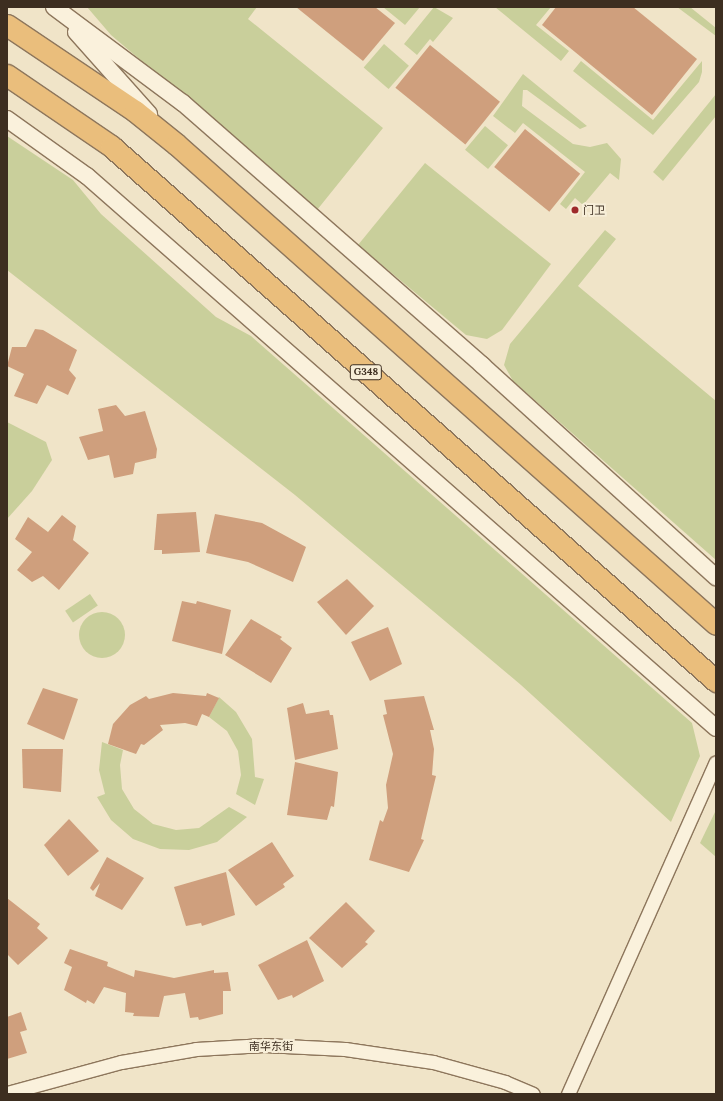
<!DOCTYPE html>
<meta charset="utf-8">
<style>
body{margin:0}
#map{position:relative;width:723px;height:1101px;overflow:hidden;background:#f0e4c8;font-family:Lora,"Noto Sans SC",serif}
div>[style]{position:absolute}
.green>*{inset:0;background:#c9cf9b;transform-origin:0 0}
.round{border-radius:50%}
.building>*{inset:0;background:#cf9f7d;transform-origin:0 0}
.roads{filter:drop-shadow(1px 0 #8d765c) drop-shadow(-1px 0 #8d765c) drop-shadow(0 1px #8d765c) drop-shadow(0 -1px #8d765c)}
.minor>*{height:13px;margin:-6.5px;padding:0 6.5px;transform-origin:6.5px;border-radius:6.5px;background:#faf1dc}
.tertiary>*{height:16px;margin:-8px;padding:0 8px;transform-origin:8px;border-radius:8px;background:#faf1dc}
.trunk>*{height:21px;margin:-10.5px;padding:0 10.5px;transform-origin:10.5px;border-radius:10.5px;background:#eabe7c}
.dots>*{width:11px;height:11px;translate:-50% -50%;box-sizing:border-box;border:2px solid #f7eed8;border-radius:50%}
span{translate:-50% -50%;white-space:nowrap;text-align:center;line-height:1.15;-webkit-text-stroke:4px #f7eed8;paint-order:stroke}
.shield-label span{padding:1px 3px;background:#f7eed8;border:1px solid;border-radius:3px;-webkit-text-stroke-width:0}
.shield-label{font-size:10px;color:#3d2e20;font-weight:700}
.poi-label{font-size:11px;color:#3d2e20}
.left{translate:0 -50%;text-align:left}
.street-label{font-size:11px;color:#3d2e20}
.frame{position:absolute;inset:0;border:8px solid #3d2e20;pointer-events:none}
</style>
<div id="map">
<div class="green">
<div style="clip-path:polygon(87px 7px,257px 7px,248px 19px,383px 128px,317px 210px,111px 35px)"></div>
<div style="clip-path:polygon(383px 7px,420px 7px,405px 25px)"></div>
<div style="clip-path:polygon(434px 7px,453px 18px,433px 42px,430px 39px,417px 55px,404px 44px)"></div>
<div style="clip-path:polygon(495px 7px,551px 7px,536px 25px,569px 51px,561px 61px)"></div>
<div style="clip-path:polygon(677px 7px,690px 7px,716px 28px,716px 36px)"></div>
<div style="left:384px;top:44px;width:33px;height:31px;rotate:41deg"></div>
<div style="clip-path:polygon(581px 61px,653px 120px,702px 61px,702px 72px,699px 82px,653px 135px,573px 71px)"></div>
<div style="clip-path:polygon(523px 74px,587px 126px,580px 129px,527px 90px,523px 90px,522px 106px,573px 144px,590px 147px,607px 143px,621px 159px,619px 180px,610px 173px,583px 205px,575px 198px,566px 209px,560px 204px,585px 172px,523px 123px,515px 133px,493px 116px)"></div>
<div style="clip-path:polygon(716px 94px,716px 116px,663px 181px,653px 172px)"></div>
<div style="left:485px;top:126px;width:30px;height:31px;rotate:40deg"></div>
<div style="clip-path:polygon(7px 136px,73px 180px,101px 214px,216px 317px,251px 336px,692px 723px,700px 756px,671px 822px,521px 685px,295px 495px,7px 270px)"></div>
<div style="clip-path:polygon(425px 163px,551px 264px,502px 330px,487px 339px,466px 335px,358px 245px)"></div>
<div style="clip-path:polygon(605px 230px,616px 239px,578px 286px,716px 401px,716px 560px,513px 381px,504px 365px,510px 344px)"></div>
<div style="clip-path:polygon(7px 422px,46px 442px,52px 460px,32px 491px,7px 519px)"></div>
<div style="left:90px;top:594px;width:14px;height:30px;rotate:56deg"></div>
<div class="round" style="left:79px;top:612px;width:46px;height:46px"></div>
<div style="clip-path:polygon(219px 697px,236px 712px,252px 739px,255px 777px,264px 779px,255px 805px,236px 794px,241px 775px,238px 751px,227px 731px,209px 717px)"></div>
<div style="clip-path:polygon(102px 742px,123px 750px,120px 765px,122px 789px,134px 809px,153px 824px,176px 830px,199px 828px,229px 807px,247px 817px,217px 842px,189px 850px,160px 849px,133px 839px,111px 820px,97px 797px,105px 794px,99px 770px)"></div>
<div style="clip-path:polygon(716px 810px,716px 857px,700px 843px)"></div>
</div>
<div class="building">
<div style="clip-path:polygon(296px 7px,375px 7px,395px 23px,363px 61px)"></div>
<div style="clip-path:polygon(556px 7px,633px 7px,697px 59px,652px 115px,542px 25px)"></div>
<div style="left:430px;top:45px;width:90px;height:55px;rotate:39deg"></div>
<div style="left:525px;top:129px;width:71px;height:49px;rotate:39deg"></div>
<div style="clip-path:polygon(35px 329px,43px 330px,77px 350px,69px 370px,76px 378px,68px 395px,47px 385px,37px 404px,14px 396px,24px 374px,7px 366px,12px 347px,26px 347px)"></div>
<div style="clip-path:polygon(116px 405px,125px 416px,145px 411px,157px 449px,156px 458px,135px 463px,133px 474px,114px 478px,109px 455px,88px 460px,79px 437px,103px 431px,98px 409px)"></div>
<div style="clip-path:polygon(196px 512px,200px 552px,162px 554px,162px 550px,154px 550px,157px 514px)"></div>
<div style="clip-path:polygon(215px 514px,262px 523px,306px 547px,293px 582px,248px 562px,206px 553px)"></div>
<div style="clip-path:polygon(62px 515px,76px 526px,73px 540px,89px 553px,59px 590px,43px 576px,32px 582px,17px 570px,32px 552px,15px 539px,28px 517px,48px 532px)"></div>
<div style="clip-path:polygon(347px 579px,374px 606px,346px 635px,317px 602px)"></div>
<div style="clip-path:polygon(182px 601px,196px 604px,197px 601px,231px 610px,222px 654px,172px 641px)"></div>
<div style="clip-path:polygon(251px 619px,282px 637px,280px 639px,292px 648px,271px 683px,225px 655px)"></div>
<div style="clip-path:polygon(388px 627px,402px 664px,370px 681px,351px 642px)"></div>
<div style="clip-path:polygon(43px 688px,78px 699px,64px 740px,27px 724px)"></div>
<div style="clip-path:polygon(173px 693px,206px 696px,207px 693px,219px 698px,209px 717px,202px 714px,197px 726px,185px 723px,160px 725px,163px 730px,144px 745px,141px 744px,136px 754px,108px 744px,113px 724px,130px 705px,146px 696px,149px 699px)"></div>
<div style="clip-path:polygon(424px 696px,434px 730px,430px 730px,434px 749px,432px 775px,436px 776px,421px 839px,424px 840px,409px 872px,369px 860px,380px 820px,383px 822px,388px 808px,386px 785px,393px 754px,383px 715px,387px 714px,384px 700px)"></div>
<div style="clip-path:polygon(303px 703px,306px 714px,329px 710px,330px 715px,333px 715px,338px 749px,295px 760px,287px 708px)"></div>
<div style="clip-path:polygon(22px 749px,63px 749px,61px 792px,23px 788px)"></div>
<div style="clip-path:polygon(295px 762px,338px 772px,334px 807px,331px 806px,327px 820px,287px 815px)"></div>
<div style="clip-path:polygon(69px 819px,99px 851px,68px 876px,44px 845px)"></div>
<div style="clip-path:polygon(272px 842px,294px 876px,283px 884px,285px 887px,256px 906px,228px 870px)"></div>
<div style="clip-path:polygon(107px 857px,144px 878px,122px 910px,95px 896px,100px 883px,93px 891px,90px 888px)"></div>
<div style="clip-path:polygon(226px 872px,235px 915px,202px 926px,201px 923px,186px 926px,174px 887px)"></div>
<div style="clip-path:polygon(7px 898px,35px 920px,40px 924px,37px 928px,48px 938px,18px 965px,7px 954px)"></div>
<div style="clip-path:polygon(346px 902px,375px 931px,365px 942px,368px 944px,342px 968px,309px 938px)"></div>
<div style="clip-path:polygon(307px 940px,324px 981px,293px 998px,292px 995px,278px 1000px,258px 965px)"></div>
<div style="clip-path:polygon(70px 949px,108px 962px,107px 966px,134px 977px,135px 970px,174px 978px,214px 970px,214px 973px,228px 972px,231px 991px,223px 991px,223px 1014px,199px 1020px,198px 1017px,190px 1018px,185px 993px,164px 996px,159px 1017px,133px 1016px,134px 1013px,125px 1012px,126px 993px,104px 987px,94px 1004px,87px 1000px,86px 1003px,64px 990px,72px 967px,64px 963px)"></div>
<div style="clip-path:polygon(21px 1012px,27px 1030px,20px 1032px,27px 1053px,7px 1059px,7px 1017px)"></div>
</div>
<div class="roads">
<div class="minor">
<div style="left:7px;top:1093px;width:118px;rotate:-15.2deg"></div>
<div style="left:121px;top:1062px;width:76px;rotate:-9.8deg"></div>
<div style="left:196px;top:1049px;width:68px;rotate:-3.4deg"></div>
<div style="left:264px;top:1045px;width:81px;rotate:2.8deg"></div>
<div style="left:345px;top:1049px;width:89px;rotate:8.4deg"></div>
<div style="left:433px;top:1062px;width:75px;rotate:15.5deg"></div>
<div style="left:505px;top:1082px;width:30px;rotate:23deg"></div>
<div style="left:568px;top:1094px;width:363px;rotate:-66deg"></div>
</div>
<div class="tertiary">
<div style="left:54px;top:7px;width:161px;rotate:36.7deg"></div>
<div style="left:183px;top:103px;width:398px;rotate:41.2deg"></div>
<div style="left:482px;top:365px;width:316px;rotate:42.2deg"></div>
<div style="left:76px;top:32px;width:110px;rotate:48.3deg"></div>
<div style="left:7px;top:119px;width:98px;rotate:35.5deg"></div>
<div style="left:87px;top:176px;width:837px;rotate:41.27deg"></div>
</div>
<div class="trunk">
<div style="left:7px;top:25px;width:154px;rotate:33.9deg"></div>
<div style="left:135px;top:111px;width:53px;rotate:38.8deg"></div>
<div style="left:176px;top:144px;width:722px;rotate:41.63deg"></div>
<div style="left:7px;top:75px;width:126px;rotate:34.3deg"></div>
<div style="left:111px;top:146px;width:808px;rotate:41.49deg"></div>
</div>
</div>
<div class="dots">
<div style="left:575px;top:210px;background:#9e2a2b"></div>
</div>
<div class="shield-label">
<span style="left:366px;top:372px">G348</span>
</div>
<div class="poi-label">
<span class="left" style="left:583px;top:210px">门卫</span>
</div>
<div class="street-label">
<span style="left:271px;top:1046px">南华东街</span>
</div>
<div class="frame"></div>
</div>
